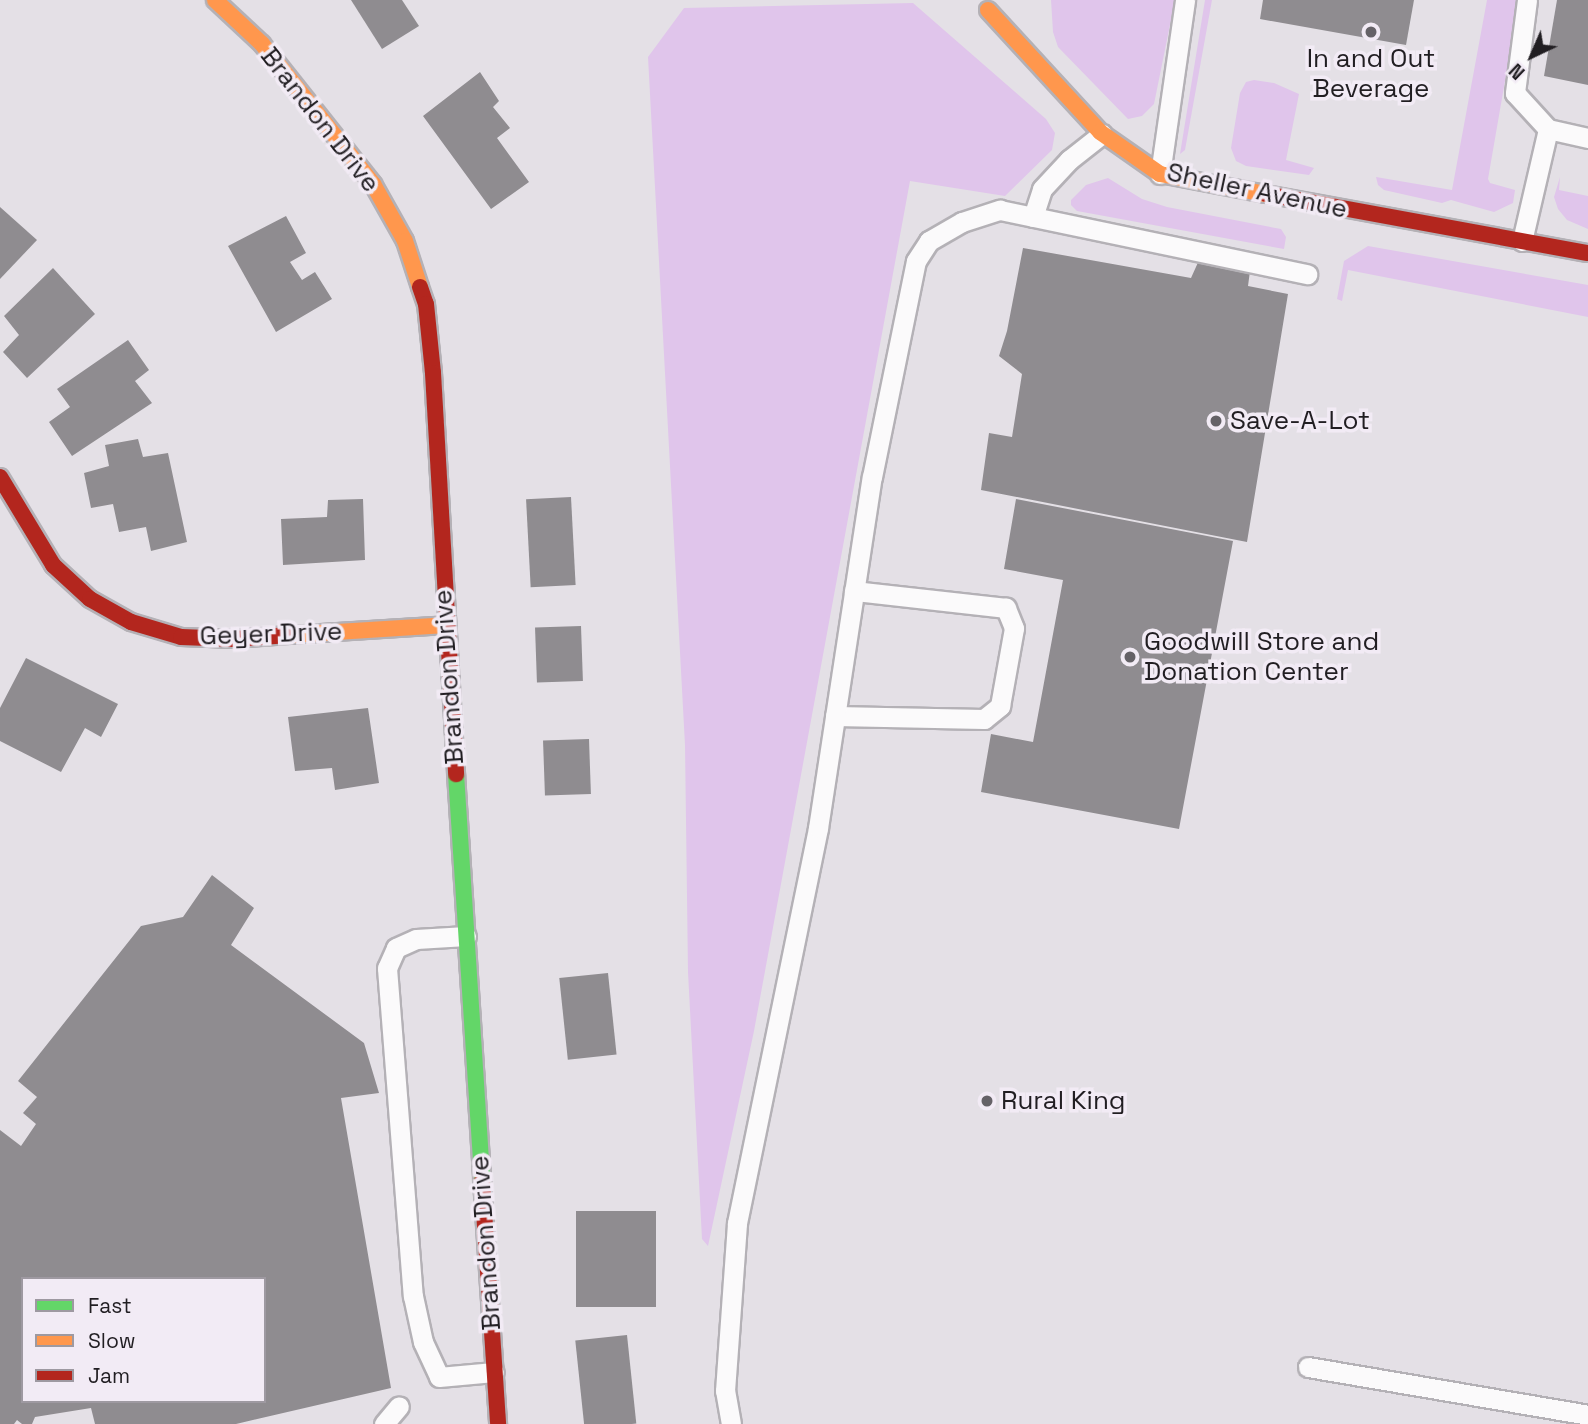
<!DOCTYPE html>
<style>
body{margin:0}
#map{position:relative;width:1588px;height:1424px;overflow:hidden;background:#e4e0e6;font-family:"Space Grotesk",sans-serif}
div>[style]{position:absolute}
.green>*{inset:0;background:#e0c5eb}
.building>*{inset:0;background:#8f8c90;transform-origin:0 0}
.roads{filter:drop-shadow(2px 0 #b4b1b6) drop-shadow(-2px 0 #b4b1b6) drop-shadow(0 2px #b4b1b6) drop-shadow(0 -2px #b4b1b6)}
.lane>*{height:19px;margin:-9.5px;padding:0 9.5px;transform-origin:9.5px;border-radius:9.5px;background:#fbfafb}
.fast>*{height:16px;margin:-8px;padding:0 8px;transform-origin:8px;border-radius:8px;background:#63d668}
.slow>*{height:16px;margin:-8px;padding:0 8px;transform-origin:8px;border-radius:8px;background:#ff974d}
.jam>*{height:16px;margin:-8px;padding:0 8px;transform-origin:8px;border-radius:8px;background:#b3261e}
.dots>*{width:19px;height:19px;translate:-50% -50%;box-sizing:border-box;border:4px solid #f2ebf5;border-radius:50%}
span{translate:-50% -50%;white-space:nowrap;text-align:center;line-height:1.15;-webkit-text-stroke:7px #f2ebf5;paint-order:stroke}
.poi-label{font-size:26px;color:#211e22}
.left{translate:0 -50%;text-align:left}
.street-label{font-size:26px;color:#211e22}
.legend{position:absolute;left:21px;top:1277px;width:245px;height:126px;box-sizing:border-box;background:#f2ebf5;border:2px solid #9e99a1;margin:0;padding:9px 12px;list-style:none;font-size:21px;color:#211e22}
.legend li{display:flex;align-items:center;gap:14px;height:35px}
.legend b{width:35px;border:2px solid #9e99a1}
.north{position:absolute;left:1497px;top:21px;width:70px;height:70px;-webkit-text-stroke:5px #f2ebf5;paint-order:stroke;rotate:224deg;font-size:19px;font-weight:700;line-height:28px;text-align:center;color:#211e22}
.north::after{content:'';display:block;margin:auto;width:24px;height:32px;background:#211e22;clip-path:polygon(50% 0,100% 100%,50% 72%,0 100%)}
</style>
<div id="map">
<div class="green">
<div style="clip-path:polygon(1051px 0,1175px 0,1154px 104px,1142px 116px,1128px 119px,1058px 47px,1053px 32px)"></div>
<div style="clip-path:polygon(1205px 0,1212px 0,1185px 150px,1180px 154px)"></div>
<div style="clip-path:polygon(1487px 0,1519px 0,1488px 179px,1490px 183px,1515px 190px,1513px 203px,1494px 212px,1451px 200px,1442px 203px,1384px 190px,1378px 185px,1376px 177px,1452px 190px)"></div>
<div style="clip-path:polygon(913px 3px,1046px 119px,1055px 133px,1052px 150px,1005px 196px,910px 181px,754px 1031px,708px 1246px,702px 1239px,688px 972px,685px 745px,648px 57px,684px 8px)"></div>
<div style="clip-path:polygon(1254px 80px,1274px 83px,1299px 94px,1286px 160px,1314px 168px,1309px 175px,1246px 166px,1236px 161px,1231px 148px,1240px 93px,1246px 82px)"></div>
<div style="clip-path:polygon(1560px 177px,1559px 190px,1588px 196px,1588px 229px,1567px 220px,1558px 209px,1554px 197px)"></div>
<div style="clip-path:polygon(1108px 178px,1142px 199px,1167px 207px,1281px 229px,1286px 237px,1284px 249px,1077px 211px,1071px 205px,1071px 200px,1086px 185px)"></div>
<div style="clip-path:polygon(1368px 246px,1588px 285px,1588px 317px,1348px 270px,1342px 301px,1337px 299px,1344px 261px)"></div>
</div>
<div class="building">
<div style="clip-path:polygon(351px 0,402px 0,419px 26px,382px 49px)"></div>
<div style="clip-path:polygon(1263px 0,1414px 0,1406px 45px,1260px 19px)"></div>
<div style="clip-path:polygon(1557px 0,1588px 0,1588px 85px,1544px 76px)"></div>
<div style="clip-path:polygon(480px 72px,499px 101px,493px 107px,510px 128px,497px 138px,529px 182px,491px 209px,423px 116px)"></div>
<div style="clip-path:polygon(0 207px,37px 240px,0 279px)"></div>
<div style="clip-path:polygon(286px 216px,306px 253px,290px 262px,302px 280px,315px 272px,332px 299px,276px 332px,228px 246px)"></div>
<div style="clip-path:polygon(1023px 248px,1191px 278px,1200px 258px,1250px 271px,1248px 286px,1288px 294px,1247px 542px,981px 490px,989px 433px,1012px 437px,1022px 374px,999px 356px,1007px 331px)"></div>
<div style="clip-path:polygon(53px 268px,95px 314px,27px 378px,3px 352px,19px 335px,4px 316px)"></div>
<div style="clip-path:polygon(128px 340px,149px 370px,135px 381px,152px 403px,72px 456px,49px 422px,70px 407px,57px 389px)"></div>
<div style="clip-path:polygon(138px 439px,143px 457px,168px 453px,187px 542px,151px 551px,146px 527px,119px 532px,113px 504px,91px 508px,84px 473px,109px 466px,105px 445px)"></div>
<div style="left:571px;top:497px;width:88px;height:45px;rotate:87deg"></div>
<div style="clip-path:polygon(363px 499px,365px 560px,283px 565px,281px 519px,327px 517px,328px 500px)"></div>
<div style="clip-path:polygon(1016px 499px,1233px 541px,1179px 829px,981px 792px,991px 734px,1033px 742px,1063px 580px,1004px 569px)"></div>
<div style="left:581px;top:626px;width:55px;height:46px;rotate:88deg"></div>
<div style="clip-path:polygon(26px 658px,118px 704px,101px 737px,85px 728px,61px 772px,0 741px,0 708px)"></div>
<div style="clip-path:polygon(368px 708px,379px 783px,335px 790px,332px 768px,295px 771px,288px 717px)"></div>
<div style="left:589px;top:739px;width:55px;height:46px;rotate:88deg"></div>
<div style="clip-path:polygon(evenodd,212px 875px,254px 908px,231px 945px,364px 1043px,379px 1093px,341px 1098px,391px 1388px,236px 1424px,95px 1424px,91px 1408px,35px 1417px,32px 1424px,22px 1424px,17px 1420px,14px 1424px,0 1424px,0 1130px,21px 1146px,36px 1124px,23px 1113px,37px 1097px,18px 1081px,141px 926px,183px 917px,212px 875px,23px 1279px,264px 1279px,264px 1401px,23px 1401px,23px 1279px)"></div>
<div style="left:608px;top:973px;width:82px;height:49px;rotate:84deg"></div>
<div style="left:576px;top:1211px;width:80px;height:96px"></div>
<div style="left:627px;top:1335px;width:89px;height:52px;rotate:84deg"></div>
</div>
<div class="roads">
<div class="lane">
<div style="left:1527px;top:0;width:94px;rotate:97.4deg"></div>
<div style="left:1515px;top:93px;width:49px;rotate:47.5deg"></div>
<div style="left:1548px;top:129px;width:41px;rotate:12.7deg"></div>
<div style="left:1160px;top:174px;width:176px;rotate:-81.8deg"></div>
<div style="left:1033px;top:217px;width:29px;rotate:-72deg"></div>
<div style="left:1042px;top:189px;width:40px;rotate:-47deg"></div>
<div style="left:1069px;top:160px;width:42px;rotate:-38.2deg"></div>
<div style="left:1522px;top:241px;width:115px;rotate:-76.9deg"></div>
<div style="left:835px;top:716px;width:149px;rotate:1.2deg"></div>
<div style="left:984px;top:719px;width:21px;rotate:-39deg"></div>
<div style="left:1000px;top:706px;width:79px;rotate:-79.8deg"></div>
<div style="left:1014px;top:628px;width:22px;rotate:-112deg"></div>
<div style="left:1006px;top:608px;width:153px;rotate:-173.6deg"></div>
<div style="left:466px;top:936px;width:50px;rotate:176.6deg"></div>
<div style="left:416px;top:939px;width:22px;rotate:156deg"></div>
<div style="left:396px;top:948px;width:22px;rotate:114deg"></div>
<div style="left:387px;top:968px;width:329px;rotate:85.5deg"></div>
<div style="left:413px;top:1296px;width:47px;rotate:77.7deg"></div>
<div style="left:423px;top:1342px;width:38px;rotate:65deg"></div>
<div style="left:439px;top:1377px;width:55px;rotate:-5.2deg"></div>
<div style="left:1308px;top:1367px;width:284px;rotate:9.7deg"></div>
<div style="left:384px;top:1424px;width:23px;rotate:-50deg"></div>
<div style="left:731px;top:1424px;width:34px;rotate:-100deg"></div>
<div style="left:725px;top:1391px;width:168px;rotate:-85.9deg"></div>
<div style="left:737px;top:1223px;width:403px;rotate:-78.4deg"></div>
<div style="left:818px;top:828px;width:355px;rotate:-81.3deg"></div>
<div style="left:872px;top:477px;width:220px;rotate:-78.5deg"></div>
<div style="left:916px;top:261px;width:24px;rotate:-57deg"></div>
<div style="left:929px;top:241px;width:38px;rotate:-30deg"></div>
<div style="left:962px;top:222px;width:40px;rotate:-18deg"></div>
<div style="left:1000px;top:210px;width:314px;rotate:11.8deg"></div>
</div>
<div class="fast">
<div style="left:456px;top:774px;width:408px;rotate:86.3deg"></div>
</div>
<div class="slow">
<div style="left:215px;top:0;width:64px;rotate:43.1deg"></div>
<div style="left:262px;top:44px;width:179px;rotate:51.6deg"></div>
<div style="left:373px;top:184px;width:65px;rotate:60.7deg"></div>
<div style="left:405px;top:241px;width:48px;rotate:71.9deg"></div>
<div style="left:988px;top:10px;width:166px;rotate:47.4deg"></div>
<div style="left:1100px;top:132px;width:73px;rotate:35deg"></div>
<div style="left:1160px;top:174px;width:108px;rotate:10.7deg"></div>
<div style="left:289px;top:635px;width:157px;rotate:-3.6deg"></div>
</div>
<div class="jam">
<div style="left:1266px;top:194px;width:327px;rotate:10.4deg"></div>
<div style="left:420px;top:287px;width:18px;rotate:71deg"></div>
<div style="left:426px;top:304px;width:69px;rotate:84.2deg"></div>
<div style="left:433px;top:373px;width:402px;rotate:86.7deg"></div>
<div style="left:0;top:477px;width:103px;rotate:58.9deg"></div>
<div style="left:53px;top:565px;width:50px;rotate:42.6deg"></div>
<div style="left:90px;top:599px;width:47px;rotate:29.3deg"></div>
<div style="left:131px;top:622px;width:52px;rotate:16.7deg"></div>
<div style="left:181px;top:637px;width:53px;rotate:2.2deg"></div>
<div style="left:234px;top:639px;width:55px;rotate:-4.2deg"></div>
<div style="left:482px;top:1181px;width:244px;rotate:86.2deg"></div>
</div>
</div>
<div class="dots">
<div style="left:1371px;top:32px;background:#656267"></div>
<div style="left:1216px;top:421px;background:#656267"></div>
<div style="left:1130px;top:657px;background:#656267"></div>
<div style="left:987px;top:1101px;background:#656267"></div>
</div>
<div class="poi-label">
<span style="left:1371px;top:74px">In and Out<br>Beverage</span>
<span class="left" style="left:1230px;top:421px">Save-A-Lot</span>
<span class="left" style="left:1144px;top:657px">Goodwill Store and<br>Donation Center</span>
<span class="left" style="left:1001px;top:1101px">Rural King</span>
</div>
<div class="street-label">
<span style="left:320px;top:120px;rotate:52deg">Brandon Drive</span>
<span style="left:1257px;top:191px;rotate:12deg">Sheller Avenue</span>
<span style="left:271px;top:634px;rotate:-2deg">Geyer Drive</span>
<span style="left:449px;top:677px;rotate:-94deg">Brandon Drive</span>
<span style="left:486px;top:1243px;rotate:-94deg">Brandon Drive</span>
</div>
<ul class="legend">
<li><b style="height:9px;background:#63d668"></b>Fast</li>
<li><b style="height:9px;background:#ff974d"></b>Slow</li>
<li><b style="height:9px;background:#b3261e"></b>Jam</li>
</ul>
<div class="north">N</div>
</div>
